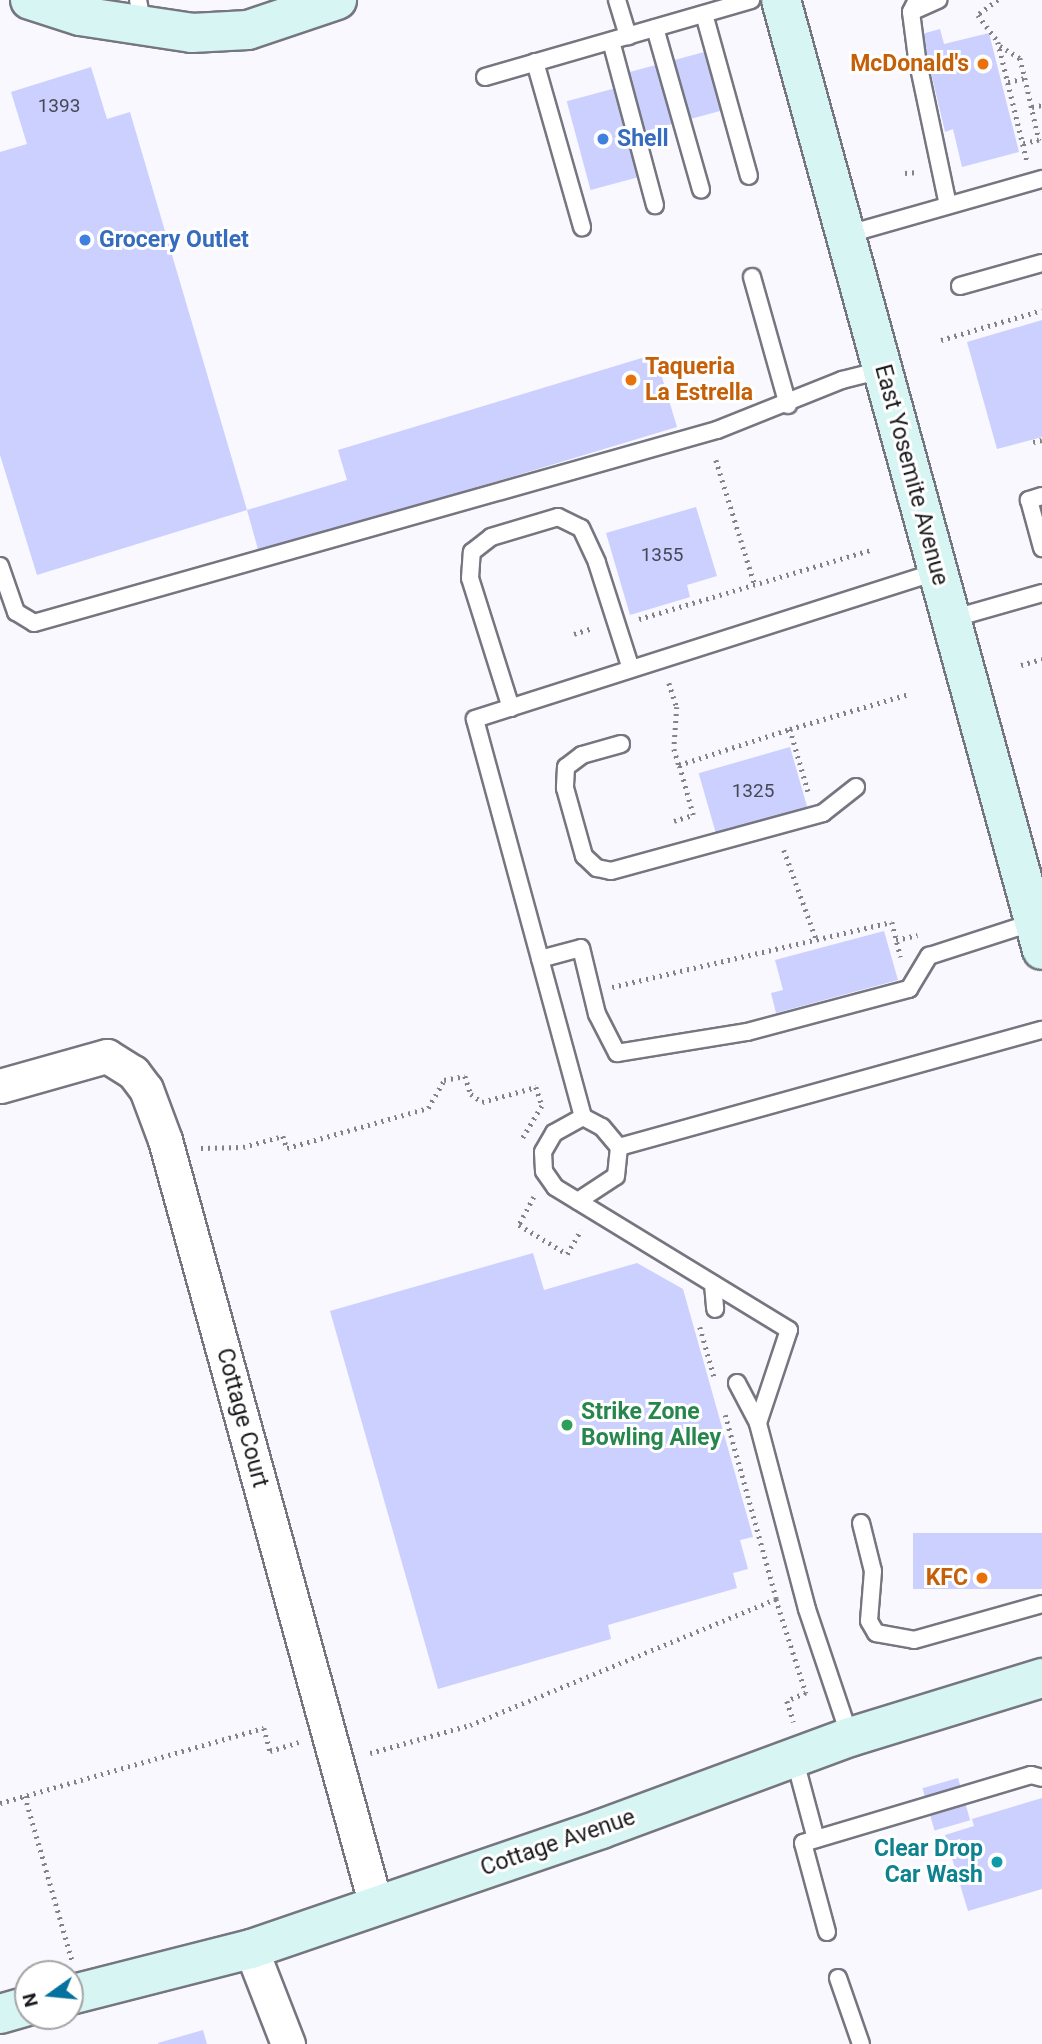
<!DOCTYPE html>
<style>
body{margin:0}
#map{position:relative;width:1042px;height:2044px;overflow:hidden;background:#f8f8fe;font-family:Roboto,sans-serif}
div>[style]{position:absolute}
.building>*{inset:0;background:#cbd0fe;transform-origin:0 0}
.path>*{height:4.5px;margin-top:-2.25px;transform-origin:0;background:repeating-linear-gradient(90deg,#828287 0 2px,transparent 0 7px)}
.roads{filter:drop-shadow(2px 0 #75767f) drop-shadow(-2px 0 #75767f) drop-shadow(0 2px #75767f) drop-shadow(0 -2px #75767f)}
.lane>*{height:16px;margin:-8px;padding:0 8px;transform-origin:8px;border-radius:8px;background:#fff}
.street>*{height:33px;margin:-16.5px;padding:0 16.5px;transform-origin:16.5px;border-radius:16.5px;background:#fff}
.secondary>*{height:38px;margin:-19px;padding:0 19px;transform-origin:19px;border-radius:19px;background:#d6f5f3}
.dots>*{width:19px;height:19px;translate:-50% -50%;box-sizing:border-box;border:4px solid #fff;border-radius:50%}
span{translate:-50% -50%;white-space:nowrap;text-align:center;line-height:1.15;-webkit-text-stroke:6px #fff;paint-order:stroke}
.number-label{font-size:19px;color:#474856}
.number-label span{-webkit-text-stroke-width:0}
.food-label{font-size:23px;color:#c56008;font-weight:700}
.right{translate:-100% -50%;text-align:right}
.left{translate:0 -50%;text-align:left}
.shop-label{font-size:23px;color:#366cbe;font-weight:700}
.street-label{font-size:23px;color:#1b1b1e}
.leisure-label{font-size:23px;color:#27864d;font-weight:700}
.culture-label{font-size:23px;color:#0d838f;font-weight:700}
.north{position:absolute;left:14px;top:1960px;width:70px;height:70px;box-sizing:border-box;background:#fff;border:2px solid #a4a4a5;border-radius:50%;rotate:255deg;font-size:19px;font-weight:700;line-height:28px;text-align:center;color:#1b1b1e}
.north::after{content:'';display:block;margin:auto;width:24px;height:32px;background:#05729e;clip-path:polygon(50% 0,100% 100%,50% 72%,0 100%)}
</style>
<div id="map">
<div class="building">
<div style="clip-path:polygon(940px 29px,944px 44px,989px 33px,1019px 152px,962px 167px,953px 129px,945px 132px,922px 34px)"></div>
<div style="left:708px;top:51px;width:61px;height:83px;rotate:75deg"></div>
<div style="clip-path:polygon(91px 67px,107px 119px,130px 112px,247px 510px,37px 575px,0 455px,0 152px,27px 144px,11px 92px)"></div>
<div style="left:616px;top:88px;width:92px;height:51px;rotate:75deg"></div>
<div style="clip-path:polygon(1042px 320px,1042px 437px,997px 449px,967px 342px)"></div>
<div style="clip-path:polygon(655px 354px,677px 427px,259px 553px,247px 510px,347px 480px,338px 450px)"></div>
<div style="clip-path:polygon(696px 507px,717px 576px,687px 585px,690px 597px,630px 615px,606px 533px)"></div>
<div style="left:790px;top:747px;width:64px;height:95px;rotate:74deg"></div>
<div style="clip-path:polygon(884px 931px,898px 980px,776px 1013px,771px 993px,783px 990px,775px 960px)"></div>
<div style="clip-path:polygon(533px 1253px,544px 1290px,637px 1263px,683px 1289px,753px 1537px,740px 1540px,748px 1569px,733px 1573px,737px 1588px,608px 1625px,611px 1639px,438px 1689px,330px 1311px)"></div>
<div style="left:1042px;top:1533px;width:56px;height:129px;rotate:90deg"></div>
<div style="left:958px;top:1778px;width:44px;height:37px;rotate:74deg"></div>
<div style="clip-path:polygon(1042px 1798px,1042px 1889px,968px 1911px,945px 1835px,974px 1826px,972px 1819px)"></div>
<div style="clip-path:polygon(203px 2030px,207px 2044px,158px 2044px,158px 2043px)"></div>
</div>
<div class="path">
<div style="left:998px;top:0;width:25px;rotate:143deg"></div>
<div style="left:978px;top:15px;width:34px;rotate:53deg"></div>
<div style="left:998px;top:42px;width:122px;rotate:76.3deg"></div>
<div style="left:1000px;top:46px;width:23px;rotate:31deg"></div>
<div style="left:1020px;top:58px;width:21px;rotate:76deg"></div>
<div style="left:1025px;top:78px;width:64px;rotate:77.3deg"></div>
<div style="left:1039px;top:140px;width:16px;rotate:166deg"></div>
<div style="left:1008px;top:82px;width:17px;rotate:-13deg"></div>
<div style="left:1032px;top:107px;width:10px;rotate:-11deg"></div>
<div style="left:905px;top:173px;width:13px;rotate:-4deg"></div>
<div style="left:941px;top:340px;width:105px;rotate:-16.5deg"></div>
<div style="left:1033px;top:442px;width:9px;rotate:-13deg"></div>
<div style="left:716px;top:460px;width:131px;rotate:72.7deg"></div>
<div style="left:639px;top:619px;width:241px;rotate:-16.6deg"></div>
<div style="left:574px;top:634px;width:20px;rotate:-18deg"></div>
<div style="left:1021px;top:665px;width:22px;rotate:-16deg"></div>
<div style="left:669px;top:683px;width:25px;rotate:72deg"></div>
<div style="left:677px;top:707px;width:42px;rotate:94.1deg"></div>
<div style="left:674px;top:749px;width:17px;rotate:73deg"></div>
<div style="left:790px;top:729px;width:124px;rotate:-16.4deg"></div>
<div style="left:674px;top:821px;width:20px;rotate:-18deg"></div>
<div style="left:693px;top:815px;width:52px;rotate:-105.6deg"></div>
<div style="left:679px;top:765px;width:117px;rotate:-18deg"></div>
<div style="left:790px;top:729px;width:65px;rotate:73.8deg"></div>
<div style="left:784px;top:850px;width:97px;rotate:70.1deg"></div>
<div style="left:896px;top:940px;width:22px;rotate:-13deg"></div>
<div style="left:612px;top:987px;width:287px;rotate:-13.1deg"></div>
<div style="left:892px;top:922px;width:36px;rotate:76deg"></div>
<div style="left:201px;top:1148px;width:42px;rotate:-1.4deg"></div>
<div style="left:243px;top:1147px;width:41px;rotate:-15.4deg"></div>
<div style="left:283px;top:1136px;width:13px;rotate:72deg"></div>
<div style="left:287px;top:1148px;width:147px;rotate:-15.8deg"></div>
<div style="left:428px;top:1108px;width:32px;rotate:-60deg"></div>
<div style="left:444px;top:1080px;width:21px;rotate:-11deg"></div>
<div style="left:465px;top:1076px;width:19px;rotate:72deg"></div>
<div style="left:471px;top:1094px;width:14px;rotate:36deg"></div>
<div style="left:482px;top:1102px;width:56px;rotate:-15.5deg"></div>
<div style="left:536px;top:1087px;width:20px;rotate:72deg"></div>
<div style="left:542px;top:1106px;width:41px;rotate:121deg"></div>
<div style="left:534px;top:1197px;width:32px;rotate:118deg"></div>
<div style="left:519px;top:1225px;width:56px;rotate:31.1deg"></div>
<div style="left:567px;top:1254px;width:28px;rotate:-60deg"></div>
<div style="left:700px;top:1327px;width:51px;rotate:74.1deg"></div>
<div style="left:776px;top:1599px;width:99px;rotate:72.3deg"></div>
<div style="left:806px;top:1693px;width:21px;rotate:157deg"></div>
<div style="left:787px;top:1701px;width:22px;rotate:72deg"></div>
<div style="left:370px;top:1753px;width:104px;rotate:-15.6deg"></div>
<div style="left:470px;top:1725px;width:331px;rotate:-22.4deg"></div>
<div style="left:776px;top:1599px;width:191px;rotate:-105.5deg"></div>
<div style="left:25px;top:1796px;width:171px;rotate:74deg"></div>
<div style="left:0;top:1803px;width:274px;rotate:-15.9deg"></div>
<div style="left:264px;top:1728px;width:24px;rotate:75deg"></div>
<div style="left:270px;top:1751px;width:30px;rotate:-17deg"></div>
</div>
<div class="roads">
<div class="lane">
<div style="left:138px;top:0;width:26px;rotate:79deg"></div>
<div style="left:617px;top:0;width:38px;rotate:73deg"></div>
<div style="left:917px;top:0;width:13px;rotate:117deg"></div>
<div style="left:911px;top:12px;width:46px;rotate:82.6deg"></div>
<div style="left:917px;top:58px;width:150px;rotate:78.1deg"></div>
<div style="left:911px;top:12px;width:30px;rotate:-24deg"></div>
<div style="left:704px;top:14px;width:168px;rotate:74.5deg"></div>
<div style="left:655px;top:28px;width:168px;rotate:74.1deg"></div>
<div style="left:611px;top:41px;width:170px;rotate:75deg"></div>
<div style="left:535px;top:62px;width:172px;rotate:74.1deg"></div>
<div style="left:485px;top:77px;width:277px;rotate:-16.1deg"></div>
<div style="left:845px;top:235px;width:205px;rotate:-15.9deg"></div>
<div style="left:752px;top:277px;width:133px;rotate:74.3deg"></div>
<div style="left:960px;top:286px;width:85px;rotate:-15.7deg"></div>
<div style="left:1042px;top:496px;width:14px;rotate:163deg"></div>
<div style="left:1029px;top:500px;width:50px;rotate:74.8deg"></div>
<div style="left:0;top:566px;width:49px;rotate:70.8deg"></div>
<div style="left:16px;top:612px;width:21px;rotate:31deg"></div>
<div style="left:34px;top:623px;width:710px;rotate:-15.78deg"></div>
<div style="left:717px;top:430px;width:135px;rotate:-21.8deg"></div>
<div style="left:842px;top:380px;width:41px;rotate:-14deg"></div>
<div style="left:951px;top:619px;width:95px;rotate:-15.9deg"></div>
<div style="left:511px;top:708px;width:136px;rotate:-107.5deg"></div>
<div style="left:470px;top:578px;width:26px;rotate:-86deg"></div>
<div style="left:472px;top:552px;width:24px;rotate:-38deg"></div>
<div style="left:491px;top:537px;width:70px;rotate:-16.6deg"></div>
<div style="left:558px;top:517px;width:25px;rotate:26deg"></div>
<div style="left:581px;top:528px;width:38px;rotate:65deg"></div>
<div style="left:597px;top:563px;width:111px;rotate:72.2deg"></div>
<div style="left:621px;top:744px;width:41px;rotate:164.2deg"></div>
<div style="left:582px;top:755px;width:20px;rotate:143deg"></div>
<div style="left:566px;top:767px;width:21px;rotate:93deg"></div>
<div style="left:565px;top:788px;width:71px;rotate:74.4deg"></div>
<div style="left:584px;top:856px;width:18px;rotate:43deg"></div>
<div style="left:597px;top:868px;width:14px;rotate:12deg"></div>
<div style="left:611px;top:871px;width:220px;rotate:-15.3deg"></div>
<div style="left:823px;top:813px;width:42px;rotate:-38.2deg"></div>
<div style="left:540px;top:959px;width:42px;rotate:-15deg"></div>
<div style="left:581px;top:948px;width:68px;rotate:76.4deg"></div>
<div style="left:597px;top:1014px;width:44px;rotate:62.9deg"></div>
<div style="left:617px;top:1053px;width:132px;rotate:-9.2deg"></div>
<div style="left:747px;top:1032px;width:168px;rotate:-14.9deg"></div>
<div style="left:909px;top:989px;width:39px;rotate:-59deg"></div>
<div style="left:929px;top:956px;width:110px;rotate:-17.9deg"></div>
<div style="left:583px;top:1117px;width:21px;rotate:28deg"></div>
<div style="left:602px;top:1127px;width:26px;rotate:50deg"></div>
<div style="left:619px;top:1147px;width:439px;rotate:-15.5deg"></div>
<div style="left:578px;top:1201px;width:45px;rotate:-33.3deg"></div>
<div style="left:616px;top:1176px;width:29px;rotate:-84deg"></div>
<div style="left:713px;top:1284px;width:25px;rotate:85deg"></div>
<div style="left:737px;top:1383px;width:45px;rotate:62.3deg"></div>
<div style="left:861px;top:1523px;width:49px;rotate:76deg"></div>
<div style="left:873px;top:1571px;width:50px;rotate:94.6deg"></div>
<div style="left:869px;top:1621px;width:14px;rotate:60deg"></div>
<div style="left:876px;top:1633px;width:39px;rotate:10deg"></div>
<div style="left:914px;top:1640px;width:133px;rotate:-15.7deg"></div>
<div style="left:850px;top:1737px;width:135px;rotate:-108.6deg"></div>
<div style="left:807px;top:1609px;width:192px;rotate:-104.8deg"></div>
<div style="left:758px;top:1423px;width:98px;rotate:-71.6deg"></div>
<div style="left:789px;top:1330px;width:274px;rotate:-148.6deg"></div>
<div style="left:555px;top:1187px;width:19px;rotate:-125deg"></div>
<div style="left:544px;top:1171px;width:19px;rotate:-93deg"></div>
<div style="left:543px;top:1152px;width:22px;rotate:-60deg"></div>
<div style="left:554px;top:1133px;width:33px;rotate:-29deg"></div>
<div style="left:583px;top:1117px;width:412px;rotate:-105.2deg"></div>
<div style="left:475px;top:719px;width:486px;rotate:-17.7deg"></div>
<div style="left:794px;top:1757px;width:85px;rotate:75deg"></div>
<div style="left:827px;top:1932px;width:92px;rotate:-105.1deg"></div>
<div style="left:803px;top:1843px;width:238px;rotate:-16.6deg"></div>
<div style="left:1031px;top:1775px;width:11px;rotate:15deg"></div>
<div style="left:838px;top:1978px;width:70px;rotate:70.8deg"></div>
</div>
<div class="street">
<div style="left:0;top:1086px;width:111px;rotate:-15.7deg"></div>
<div style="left:107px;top:1056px;width:31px;rotate:32deg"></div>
<div style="left:133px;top:1072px;width:21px;rotate:53deg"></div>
<div style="left:146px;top:1089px;width:54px;rotate:69.6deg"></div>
<div style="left:165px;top:1140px;width:795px;rotate:74.6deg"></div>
<div style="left:251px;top:1949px;width:102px;rotate:68.7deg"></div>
</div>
<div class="secondary">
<div style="left:30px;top:0;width:52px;rotate:17.7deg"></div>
<div style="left:80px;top:16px;width:113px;rotate:8.6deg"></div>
<div style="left:192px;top:33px;width:56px;rotate:-3.1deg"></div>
<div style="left:248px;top:30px;width:94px;rotate:-18.6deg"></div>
<div style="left:781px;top:0;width:985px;rotate:74.64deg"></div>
<div style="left:70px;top:1995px;width:187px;rotate:-14.3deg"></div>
<div style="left:251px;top:1949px;width:370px;rotate:-18.9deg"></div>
<div style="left:601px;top:1829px;width:265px;rotate:-20.3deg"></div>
<div style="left:850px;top:1737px;width:201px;rotate:-17.1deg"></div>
<div style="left:0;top:2014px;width:29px;rotate:-16deg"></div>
</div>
</div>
<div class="dots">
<div style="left:983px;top:64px;background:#e8710a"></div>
<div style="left:603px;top:139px;background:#3f7fe0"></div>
<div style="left:85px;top:240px;background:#3f7fe0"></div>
<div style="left:631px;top:380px;background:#e8710a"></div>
<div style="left:567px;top:1425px;background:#2e9e5b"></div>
<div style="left:982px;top:1578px;background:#e8710a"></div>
<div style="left:997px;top:1862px;background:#0f9aa8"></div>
</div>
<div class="number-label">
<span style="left:59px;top:106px">1393</span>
<span style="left:662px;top:555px">1355</span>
<span style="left:753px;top:791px">1325</span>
</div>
<div class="food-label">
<span class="right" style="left:969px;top:64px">McDonald's</span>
<span class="left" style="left:645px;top:380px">Taqueria<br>La Estrella</span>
<span class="right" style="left:968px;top:1578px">KFC</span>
</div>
<div class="shop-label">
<span class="left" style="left:617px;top:139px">Shell</span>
<span class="left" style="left:99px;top:240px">Grocery Outlet</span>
</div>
<div class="street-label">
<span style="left:911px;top:475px;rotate:75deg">East Yosemite Avenue</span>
<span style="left:242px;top:1418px;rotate:75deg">Cottage Court</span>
<span style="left:558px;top:1843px;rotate:-19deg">Cottage Avenue</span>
</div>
<div class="leisure-label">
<span class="left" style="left:581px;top:1425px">Strike Zone<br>Bowling Alley</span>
</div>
<div class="culture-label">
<span class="right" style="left:983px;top:1862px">Clear Drop<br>Car Wash</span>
</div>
<div class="north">N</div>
</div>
